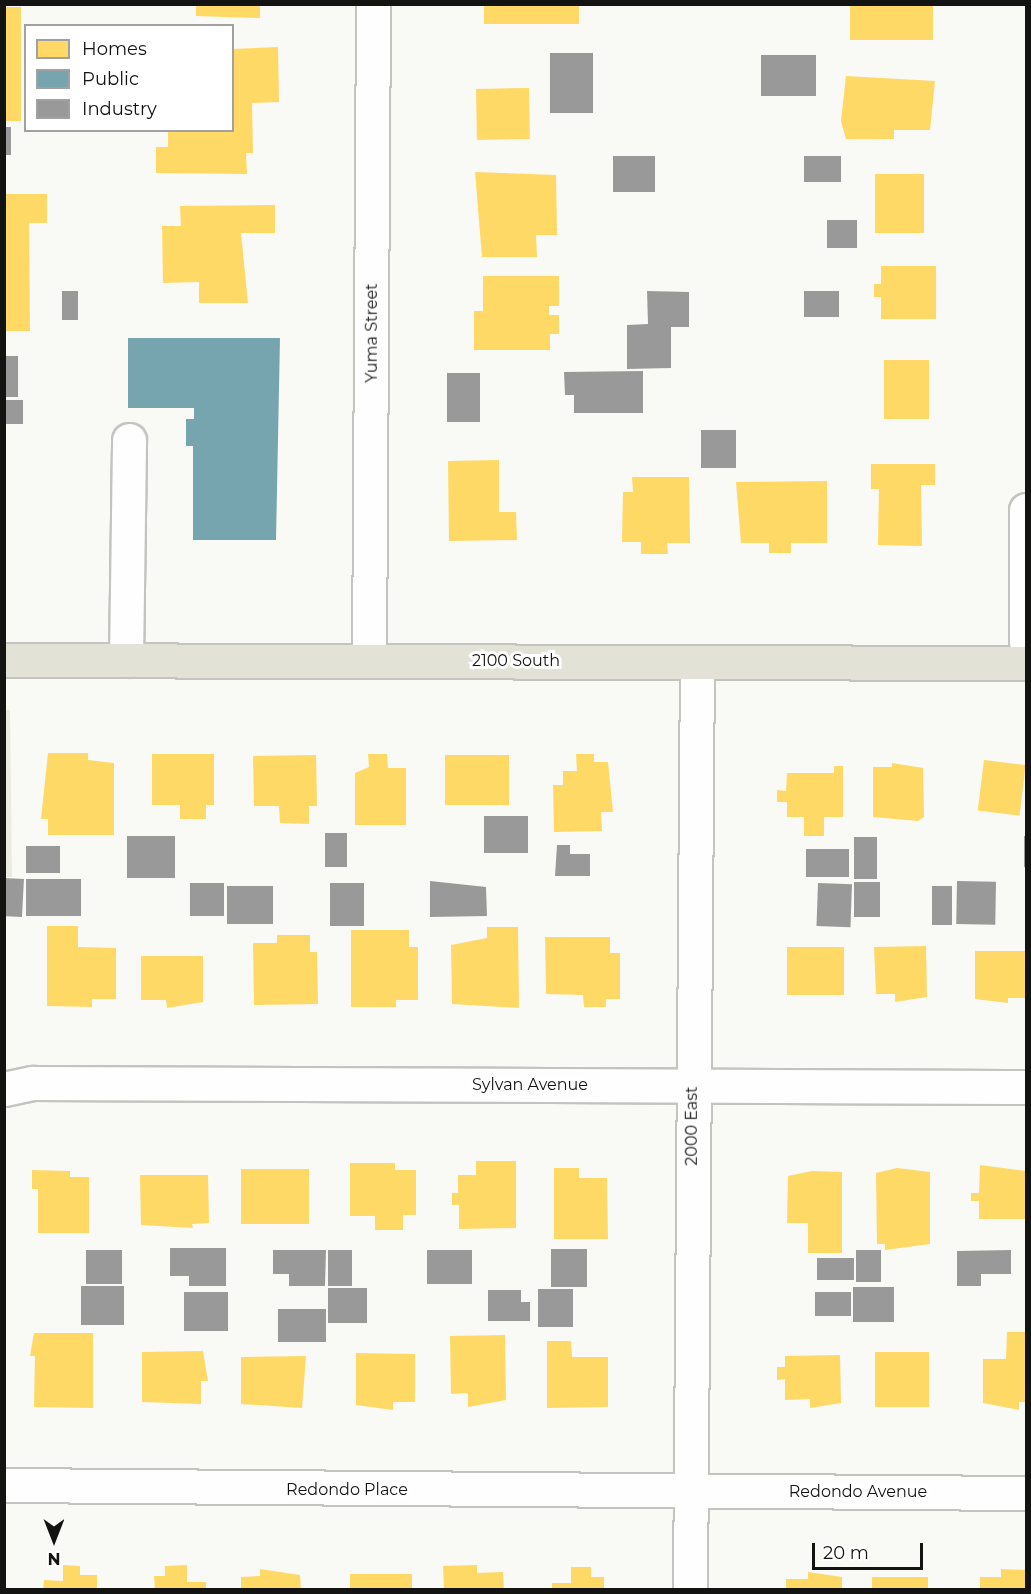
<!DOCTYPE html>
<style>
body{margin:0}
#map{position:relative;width:1031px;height:1594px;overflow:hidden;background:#f9f9f5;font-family:Montserrat,sans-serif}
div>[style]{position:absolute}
.built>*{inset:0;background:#ecebe2}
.homes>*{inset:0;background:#ffd966;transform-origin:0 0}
.public>*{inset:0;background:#76a5af}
.industry>*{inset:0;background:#999;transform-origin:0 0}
.roads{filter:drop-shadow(2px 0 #c3c3c0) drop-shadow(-2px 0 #c3c3c0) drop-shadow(0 2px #c3c3c0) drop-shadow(0 -2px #c3c3c0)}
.minor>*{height:33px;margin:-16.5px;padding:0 16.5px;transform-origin:16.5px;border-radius:16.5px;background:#fefefe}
.major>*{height:33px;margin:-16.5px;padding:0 16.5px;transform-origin:16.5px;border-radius:16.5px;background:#e3e2d6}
span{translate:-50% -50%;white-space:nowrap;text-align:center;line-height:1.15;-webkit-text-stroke:6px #fff;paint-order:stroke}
.street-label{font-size:16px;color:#131311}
.frame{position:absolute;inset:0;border:6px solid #131311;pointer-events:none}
.legend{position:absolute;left:24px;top:24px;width:210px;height:108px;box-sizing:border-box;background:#fff;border:2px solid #a1a1a0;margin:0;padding:8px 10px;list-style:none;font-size:18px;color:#131311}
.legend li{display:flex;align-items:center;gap:12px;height:30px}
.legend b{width:30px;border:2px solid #a1a1a0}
.north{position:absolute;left:24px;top:1510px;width:60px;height:60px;-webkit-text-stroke:4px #fff;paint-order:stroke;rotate:180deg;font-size:16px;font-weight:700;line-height:24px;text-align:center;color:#131311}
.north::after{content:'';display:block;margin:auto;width:21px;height:27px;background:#131311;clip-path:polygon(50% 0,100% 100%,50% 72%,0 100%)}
.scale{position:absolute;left:812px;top:1543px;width:111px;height:27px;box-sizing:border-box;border:3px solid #131311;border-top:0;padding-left:8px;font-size:18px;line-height:21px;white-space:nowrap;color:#131311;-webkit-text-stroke:4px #fff;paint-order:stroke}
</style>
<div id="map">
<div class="built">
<div style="clip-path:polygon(4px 710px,10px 710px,12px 877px,4px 877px)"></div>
</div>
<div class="homes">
<div style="clip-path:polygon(196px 4px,260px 4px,260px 18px,196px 16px)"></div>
<div style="left:484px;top:4px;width:95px;height:20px"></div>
<div style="left:850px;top:4px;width:83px;height:36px"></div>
<div style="left:4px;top:7px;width:17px;height:114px"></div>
<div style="clip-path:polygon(278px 47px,279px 102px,252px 103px,253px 153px,246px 153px,247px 174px,156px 173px,156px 147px,168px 147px,168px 130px,232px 130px,232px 49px)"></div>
<div style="clip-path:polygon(846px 76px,935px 81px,930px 130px,894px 130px,894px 139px,846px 139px,841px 121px)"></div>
<div style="left:529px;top:88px;width:51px;height:53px;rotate:89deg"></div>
<div style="clip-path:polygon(475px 172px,556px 175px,557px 235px,536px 235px,537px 257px,482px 257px)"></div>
<div style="left:875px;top:174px;width:49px;height:59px"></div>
<div style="clip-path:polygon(4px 194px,47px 194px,47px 223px,29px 223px,30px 331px,4px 331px)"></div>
<div style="clip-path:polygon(275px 205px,275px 233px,241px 233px,248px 303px,199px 303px,199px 282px,163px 283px,162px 226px,181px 226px,180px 206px)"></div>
<div style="clip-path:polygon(881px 266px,936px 266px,936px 319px,881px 319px,881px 297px,874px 297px,874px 284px,881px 284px)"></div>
<div style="clip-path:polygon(483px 276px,559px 276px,559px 306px,549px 306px,549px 315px,559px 315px,559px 334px,550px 334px,550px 350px,474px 350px,474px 311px,483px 311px)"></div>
<div style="left:884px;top:360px;width:45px;height:59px"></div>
<div style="clip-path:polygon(499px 460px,499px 512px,516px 512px,517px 540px,449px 541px,448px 461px)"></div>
<div style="clip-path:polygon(871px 464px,935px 464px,935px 485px,921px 485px,922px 546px,878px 545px,879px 489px,871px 489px)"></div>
<div style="clip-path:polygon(632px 477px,689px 477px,690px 543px,667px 543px,668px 554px,641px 554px,641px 542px,622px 542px,623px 492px,633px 492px)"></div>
<div style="clip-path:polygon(827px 481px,827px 543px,791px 543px,791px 553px,769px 553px,769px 543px,741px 543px,736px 482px)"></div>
<div style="clip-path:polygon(48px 753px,88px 753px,88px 760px,114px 763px,114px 835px,48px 835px,48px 819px,41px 819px)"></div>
<div style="clip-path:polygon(152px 754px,214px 754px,214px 805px,206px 805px,206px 819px,180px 819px,180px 805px,152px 805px)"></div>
<div style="clip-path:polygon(368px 754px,387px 754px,388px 768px,406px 768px,406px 825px,355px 825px,355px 773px,369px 767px)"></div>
<div style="clip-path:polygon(576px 754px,594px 754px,594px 762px,608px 762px,613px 812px,601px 812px,602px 831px,554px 832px,553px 785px,563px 785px,563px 771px,577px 771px)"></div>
<div style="clip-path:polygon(316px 755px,317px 806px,309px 806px,309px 824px,280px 823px,279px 806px,254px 806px,253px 756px)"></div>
<div style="left:509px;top:755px;width:50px;height:64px;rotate:90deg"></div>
<div style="left:984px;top:760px;width:42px;height:51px;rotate:7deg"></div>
<div style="clip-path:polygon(892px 763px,923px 768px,924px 817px,918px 821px,873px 817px,873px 767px,892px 767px)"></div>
<div style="clip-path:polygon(834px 766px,843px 766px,843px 817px,824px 817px,824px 836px,804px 836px,804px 817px,787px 817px,787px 802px,777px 802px,777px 790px,786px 791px,787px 773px,834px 773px)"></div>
<div style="clip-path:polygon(47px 926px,78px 926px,78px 947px,116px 948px,116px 999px,92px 999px,92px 1007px,47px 1006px)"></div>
<div style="clip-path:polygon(487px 927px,518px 927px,519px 1008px,452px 1004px,451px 945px,487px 938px)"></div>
<div style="clip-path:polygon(351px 930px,409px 930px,409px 947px,418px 947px,418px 1000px,396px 1000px,396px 1007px,351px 1007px)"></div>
<div style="clip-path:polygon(277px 935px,310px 935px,310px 952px,317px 952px,318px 1004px,254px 1005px,253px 943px,277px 943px)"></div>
<div style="clip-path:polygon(545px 937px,610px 937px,610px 953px,620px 953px,620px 999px,606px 999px,606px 1007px,584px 1007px,583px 995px,546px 994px)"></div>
<div style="clip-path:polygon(926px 946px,927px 997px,895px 1002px,895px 994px,876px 994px,874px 947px)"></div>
<div style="left:787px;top:947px;width:57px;height:48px"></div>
<div style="clip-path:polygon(975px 951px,1026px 951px,1026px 998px,1008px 998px,1008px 1003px,975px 999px)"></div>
<div style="clip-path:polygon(141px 956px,203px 956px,203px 1002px,167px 1008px,166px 1000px,141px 1000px)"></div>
<div style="clip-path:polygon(476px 1161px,516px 1161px,516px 1228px,459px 1229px,459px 1205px,452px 1205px,452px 1193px,458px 1193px,458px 1175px,476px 1175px)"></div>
<div style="clip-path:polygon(350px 1163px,395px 1163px,395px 1170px,416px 1170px,416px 1215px,403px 1215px,403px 1230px,375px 1230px,375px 1216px,350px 1216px)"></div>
<div style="clip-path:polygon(980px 1165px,1026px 1171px,1026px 1219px,979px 1219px,979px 1201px,971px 1201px,971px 1193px,979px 1193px)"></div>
<div style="clip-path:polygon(554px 1168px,579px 1168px,579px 1178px,607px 1178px,608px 1239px,554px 1239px)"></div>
<div style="clip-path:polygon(897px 1168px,930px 1172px,930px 1244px,885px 1250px,885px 1244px,877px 1244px,876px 1173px)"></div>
<div style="left:241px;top:1169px;width:68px;height:55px"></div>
<div style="clip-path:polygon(32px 1170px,70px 1171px,70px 1177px,89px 1177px,89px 1233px,38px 1233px,38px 1189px,32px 1189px)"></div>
<div style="clip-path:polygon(812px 1171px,842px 1172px,842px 1253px,808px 1253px,808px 1223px,787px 1223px,788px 1176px)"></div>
<div style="clip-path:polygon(140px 1175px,208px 1175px,209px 1223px,192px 1224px,193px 1228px,141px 1225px)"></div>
<div style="clip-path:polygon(1007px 1332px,1026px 1332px,1026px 1402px,1019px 1402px,1019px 1410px,983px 1403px,983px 1359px,1006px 1359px)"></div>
<div style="clip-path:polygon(34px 1333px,93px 1333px,93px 1408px,34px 1407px,35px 1356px,30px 1356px)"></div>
<div style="clip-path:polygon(505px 1335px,506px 1400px,468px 1407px,468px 1393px,451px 1394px,450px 1336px)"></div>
<div style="clip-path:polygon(547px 1341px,571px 1341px,572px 1357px,608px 1357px,608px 1407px,547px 1408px)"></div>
<div style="clip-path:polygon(203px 1351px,208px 1381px,201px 1381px,201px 1404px,142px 1402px,142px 1352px)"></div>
<div style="left:875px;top:1352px;width:54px;height:55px"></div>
<div style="clip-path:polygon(356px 1353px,415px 1354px,415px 1402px,393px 1402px,393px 1410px,356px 1405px)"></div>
<div style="clip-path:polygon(840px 1355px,841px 1403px,810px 1408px,810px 1399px,785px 1400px,785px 1379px,777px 1380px,777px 1367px,785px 1367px,785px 1356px)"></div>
<div style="clip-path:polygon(306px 1356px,302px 1408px,241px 1404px,241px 1357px)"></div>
<div style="clip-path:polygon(63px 1565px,80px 1566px,80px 1575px,97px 1575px,97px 1590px,43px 1590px,44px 1580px,63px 1581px)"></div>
<div style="clip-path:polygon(187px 1565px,187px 1582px,206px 1582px,206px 1590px,155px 1590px,154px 1576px,165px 1576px,165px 1566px)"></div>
<div style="clip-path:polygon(477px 1565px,477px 1573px,503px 1572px,504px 1590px,444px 1590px,443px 1566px)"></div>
<div style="clip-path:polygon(571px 1567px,591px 1567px,591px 1577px,604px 1577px,604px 1590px,552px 1590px,552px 1583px,571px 1583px)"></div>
<div style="clip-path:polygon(260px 1569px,300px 1575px,301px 1590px,241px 1590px,241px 1577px,260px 1576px)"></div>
<div style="clip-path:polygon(1001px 1569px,1026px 1570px,1026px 1590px,980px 1590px,980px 1577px,1001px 1577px)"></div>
<div style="clip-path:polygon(808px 1572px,842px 1577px,842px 1590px,786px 1590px,786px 1579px,808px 1579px)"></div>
<div style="left:350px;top:1574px;width:62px;height:16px"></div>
<div style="left:872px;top:1577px;width:56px;height:13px"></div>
</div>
<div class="public">
<div style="clip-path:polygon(128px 338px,280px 338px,276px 540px,193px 540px,193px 446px,186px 446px,186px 419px,194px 419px,194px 408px,128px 408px)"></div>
</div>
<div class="industry">
<div style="left:550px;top:53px;width:43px;height:60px"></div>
<div style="left:761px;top:55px;width:55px;height:41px"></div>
<div style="left:4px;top:127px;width:7px;height:28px"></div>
<div style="left:613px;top:156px;width:42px;height:36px"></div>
<div style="left:804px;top:156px;width:37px;height:26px"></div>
<div style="left:827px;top:220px;width:30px;height:28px"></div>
<div style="left:62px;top:291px;width:16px;height:29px"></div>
<div style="clip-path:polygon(647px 291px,689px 292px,689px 327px,671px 327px,671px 368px,627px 369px,627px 325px,648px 324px)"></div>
<div style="left:804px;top:291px;width:35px;height:26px"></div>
<div style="left:4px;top:356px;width:14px;height:41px"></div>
<div style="clip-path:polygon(643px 371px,643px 413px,574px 413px,574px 395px,565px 395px,564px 372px)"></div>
<div style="left:447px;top:373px;width:33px;height:49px"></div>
<div style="left:4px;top:400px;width:19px;height:24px"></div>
<div style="left:701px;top:430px;width:35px;height:38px"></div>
<div style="left:484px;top:816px;width:44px;height:37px"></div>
<div style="left:325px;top:833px;width:22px;height:34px"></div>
<div style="left:127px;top:836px;width:48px;height:42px"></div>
<div style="left:1024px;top:836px;width:2px;height:31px"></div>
<div style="left:854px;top:837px;width:23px;height:42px"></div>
<div style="clip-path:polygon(557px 845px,570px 845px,570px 854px,590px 854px,590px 876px,555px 876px)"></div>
<div style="left:26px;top:846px;width:34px;height:27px"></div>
<div style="left:849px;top:849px;width:28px;height:43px;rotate:90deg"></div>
<div style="left:4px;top:878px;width:20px;height:38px;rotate:3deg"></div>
<div style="left:26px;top:879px;width:55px;height:37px"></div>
<div style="clip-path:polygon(430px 881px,486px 887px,487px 916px,430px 917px)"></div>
<div style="left:957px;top:881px;width:39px;height:43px;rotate:1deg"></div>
<div style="left:854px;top:882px;width:26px;height:35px"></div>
<div style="left:190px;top:883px;width:34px;height:33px"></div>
<div style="left:330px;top:883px;width:34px;height:43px"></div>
<div style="left:818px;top:883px;width:34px;height:43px;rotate:2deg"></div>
<div style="left:227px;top:886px;width:46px;height:38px"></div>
<div style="left:932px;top:886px;width:20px;height:39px"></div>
<div style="clip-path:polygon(170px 1248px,226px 1248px,226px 1286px,189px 1286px,189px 1276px,170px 1276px)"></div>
<div style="left:551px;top:1249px;width:36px;height:38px"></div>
<div style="left:86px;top:1250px;width:36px;height:34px"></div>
<div style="clip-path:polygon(273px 1250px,326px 1250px,325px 1286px,289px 1286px,289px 1274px,273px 1274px)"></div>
<div style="left:328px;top:1250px;width:24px;height:36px"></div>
<div style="left:427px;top:1250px;width:45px;height:34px"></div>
<div style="left:856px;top:1250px;width:25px;height:32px"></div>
<div style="clip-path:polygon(1011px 1250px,1011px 1274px,981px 1274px,981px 1286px,957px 1286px,957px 1251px)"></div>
<div style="left:817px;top:1258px;width:37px;height:22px"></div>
<div style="left:81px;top:1286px;width:43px;height:39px"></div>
<div style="left:894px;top:1287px;width:35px;height:41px;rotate:90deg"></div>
<div style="left:328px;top:1288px;width:39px;height:35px"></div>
<div style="left:538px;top:1289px;width:35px;height:38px"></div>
<div style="clip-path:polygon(488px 1290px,521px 1290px,521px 1302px,530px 1302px,530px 1321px,488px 1321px)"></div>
<div style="left:184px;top:1292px;width:44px;height:39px"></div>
<div style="left:815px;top:1292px;width:36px;height:24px"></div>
<div style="left:278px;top:1309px;width:48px;height:33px"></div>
</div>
<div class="roads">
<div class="minor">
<div style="left:1026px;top:510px;width:132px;rotate:90deg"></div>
<div style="left:126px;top:660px;width:220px;rotate:-89.2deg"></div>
<div style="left:369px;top:661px;width:657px;rotate:-89.65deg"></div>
<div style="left:4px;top:1089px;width:30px;rotate:-12deg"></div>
<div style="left:33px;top:1083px;width:993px;rotate:0.23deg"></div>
<div style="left:4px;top:1485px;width:1022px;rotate:0.45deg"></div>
<div style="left:690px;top:1590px;width:928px;rotate:-89.57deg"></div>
</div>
<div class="major">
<div style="left:4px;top:660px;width:1022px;rotate:0.17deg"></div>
</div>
</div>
<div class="street-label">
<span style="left:372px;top:333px;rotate:-90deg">Yuma Street</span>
<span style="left:516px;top:661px">2100 South</span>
<span style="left:530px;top:1085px">Sylvan Avenue</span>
<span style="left:692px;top:1126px;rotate:-90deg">2000 East</span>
<span style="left:347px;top:1490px">Redondo Place</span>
<span style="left:858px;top:1492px">Redondo Avenue</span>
</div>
<div class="frame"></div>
<ul class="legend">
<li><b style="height:16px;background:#ffd966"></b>Homes</li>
<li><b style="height:16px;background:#76a5af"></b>Public</li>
<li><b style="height:16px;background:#999"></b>Industry</li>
</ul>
<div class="north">N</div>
<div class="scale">20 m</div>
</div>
